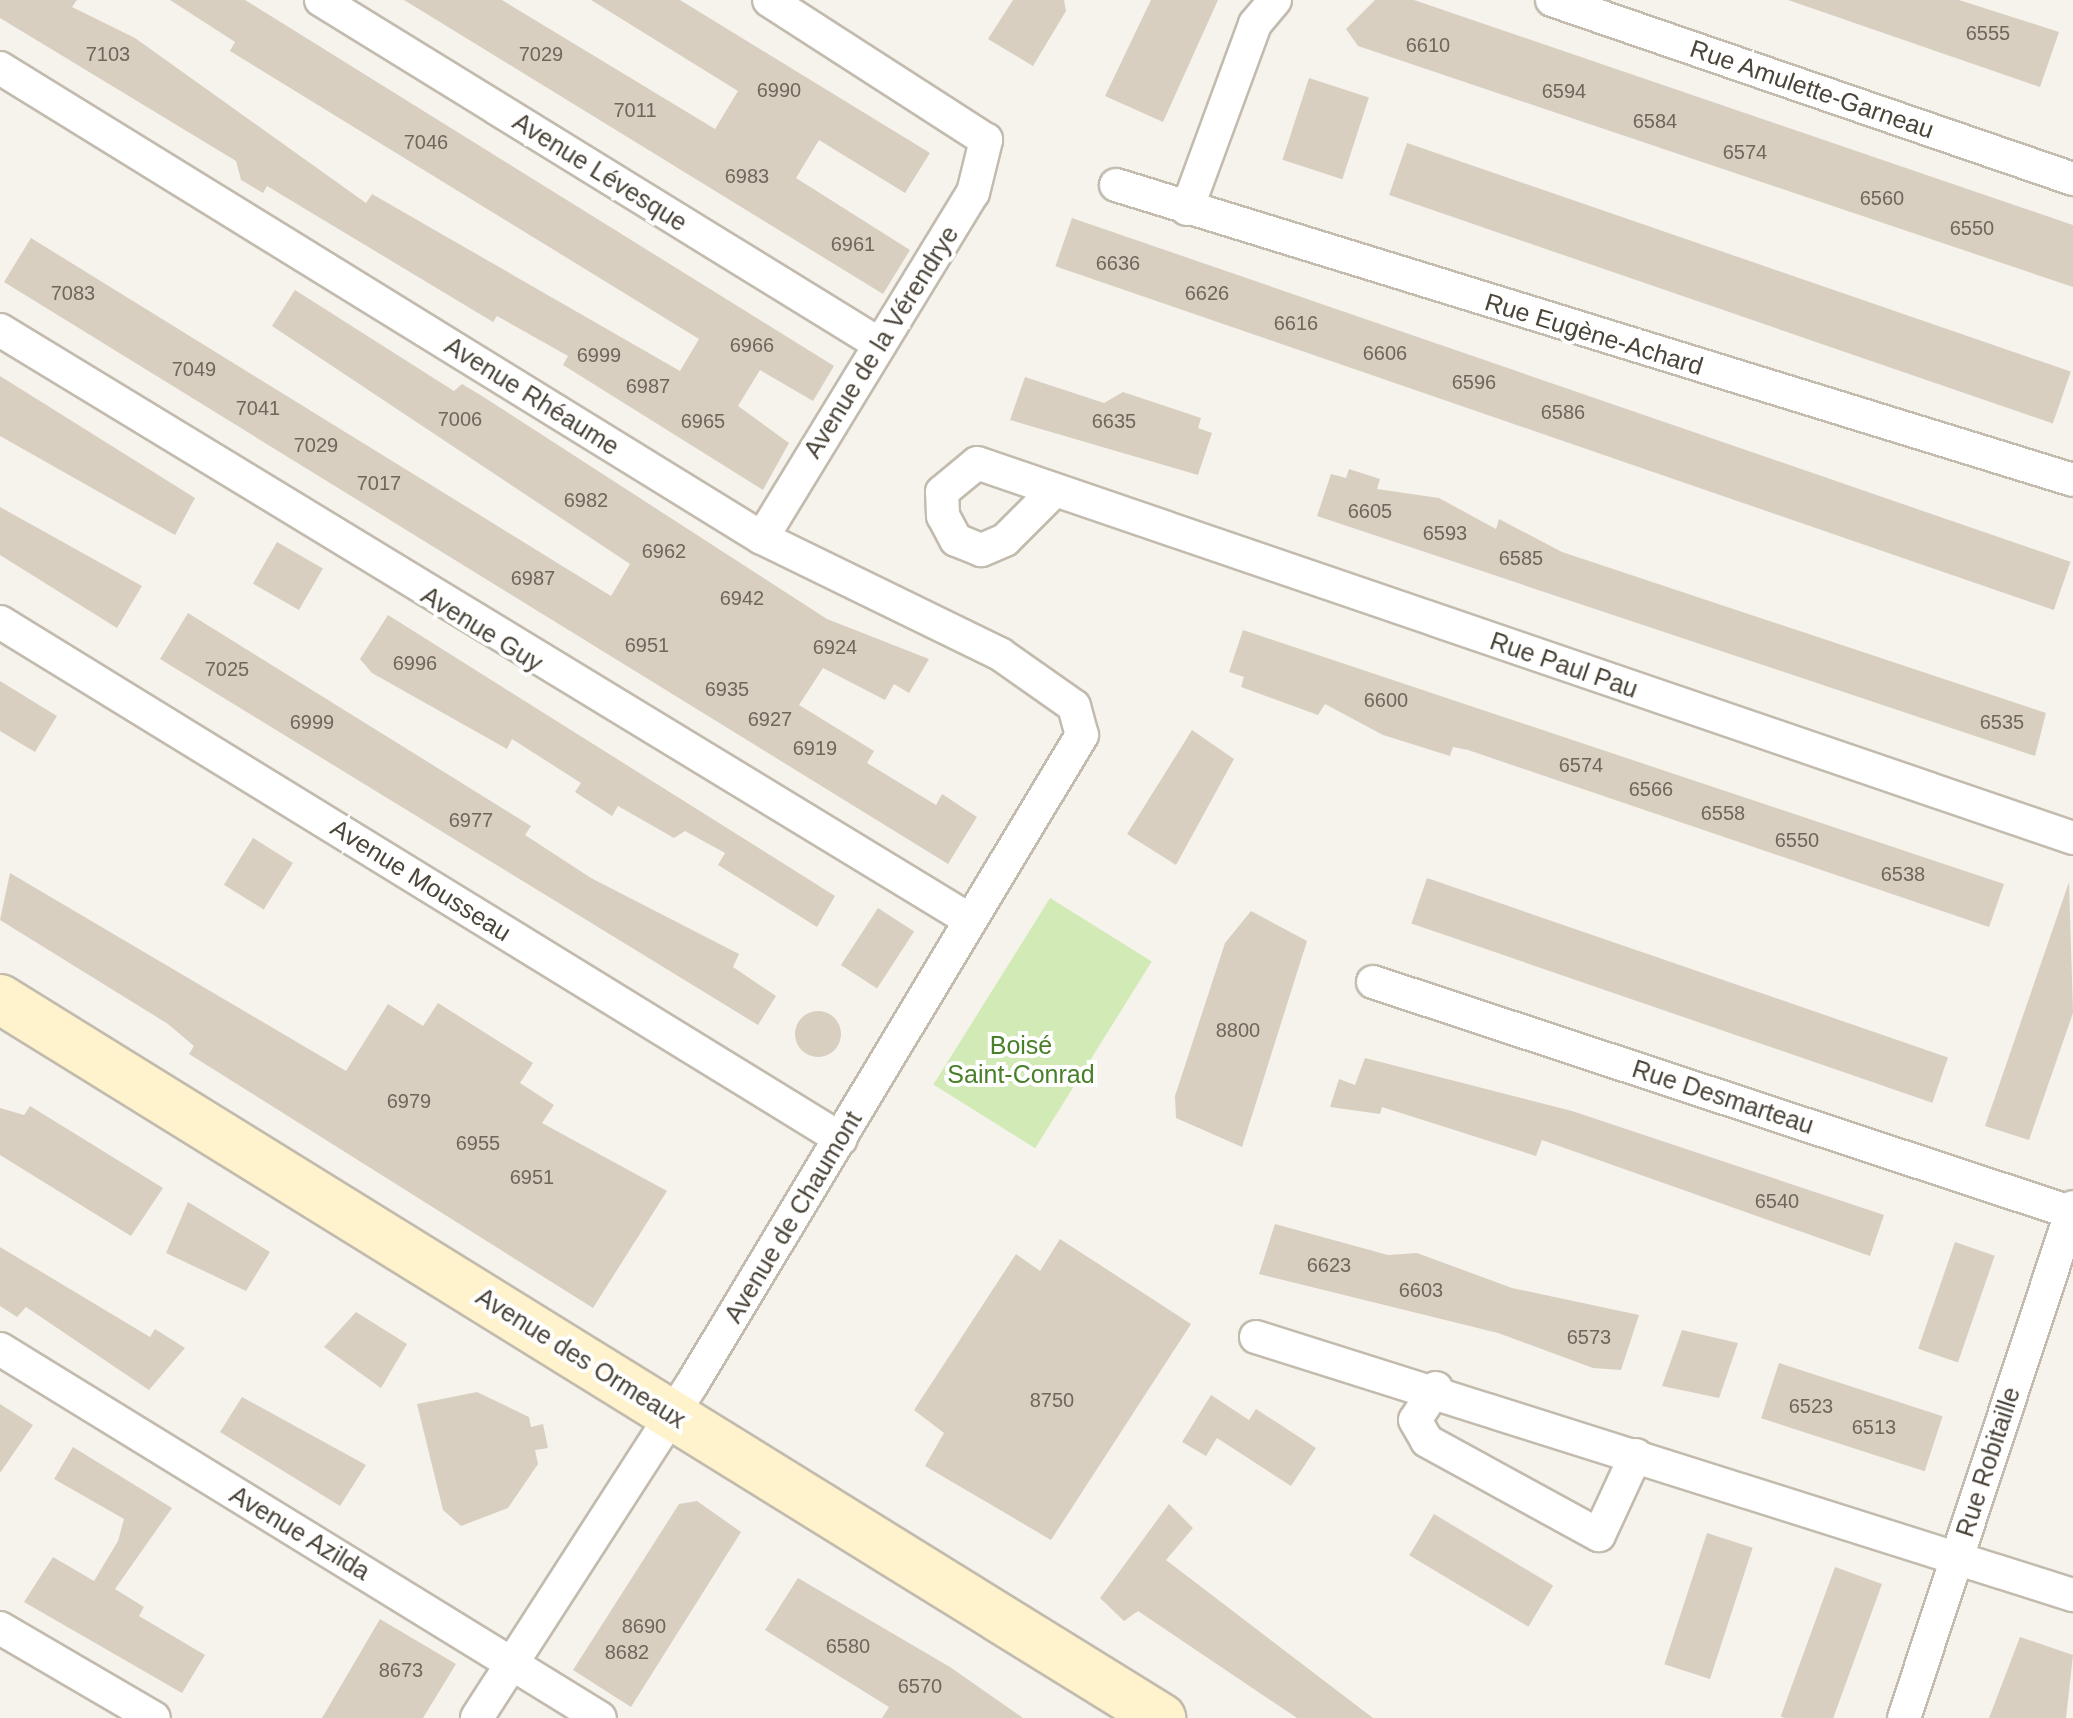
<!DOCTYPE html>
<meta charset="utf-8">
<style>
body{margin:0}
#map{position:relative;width:2073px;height:1718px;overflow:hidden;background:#f6f3ec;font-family:Arial,sans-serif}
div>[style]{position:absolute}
.green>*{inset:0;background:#d2eab5;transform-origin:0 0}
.building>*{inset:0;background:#d8cfc1;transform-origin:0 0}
.round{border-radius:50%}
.roads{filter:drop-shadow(2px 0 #c2bbae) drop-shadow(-2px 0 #c2bbae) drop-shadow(0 2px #c2bbae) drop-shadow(0 -2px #c2bbae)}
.street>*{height:32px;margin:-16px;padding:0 16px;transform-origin:16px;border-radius:16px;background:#fff}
.secondary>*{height:48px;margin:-24px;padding:0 24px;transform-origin:24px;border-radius:24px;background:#fff3cd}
span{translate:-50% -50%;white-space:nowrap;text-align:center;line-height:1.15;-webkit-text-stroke:8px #fff;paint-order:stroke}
.number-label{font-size:20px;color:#6e675b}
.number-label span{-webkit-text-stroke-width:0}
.street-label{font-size:25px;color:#4b4439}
.park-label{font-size:25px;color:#4a7f2a}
</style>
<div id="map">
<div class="green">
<div style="left:1050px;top:898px;width:120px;height:220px;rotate:32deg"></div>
</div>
<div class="building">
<div style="clip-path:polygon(0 0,77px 0,72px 7px,135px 38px,366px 203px,372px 194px,680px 371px,699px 339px,230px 51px,235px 42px,170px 0,245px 0,834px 366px,813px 401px,760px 370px,738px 406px,789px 443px,763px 490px,563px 365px,568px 356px,497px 316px,493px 322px,267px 186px,263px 193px,241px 180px,236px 161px,0 18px)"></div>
<div style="clip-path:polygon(404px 0,502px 0,715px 129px,738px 91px,591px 0,680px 0,930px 153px,905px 193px,819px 140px,796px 178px,910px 250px,883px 294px)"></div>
<div style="clip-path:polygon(1013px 0,1064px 0,1066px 11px,1033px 66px,988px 39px)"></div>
<div style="clip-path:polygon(1151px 0,1218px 0,1163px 122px,1105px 96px)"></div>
<div style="clip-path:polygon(1375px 0,1414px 0,2073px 225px,2073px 287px,1358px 46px,1346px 29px)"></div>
<div style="clip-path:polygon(1788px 0,1959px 0,2059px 32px,2040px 87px)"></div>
<div style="left:1309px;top:78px;width:63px;height:86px;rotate:18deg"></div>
<div style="left:1407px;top:143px;width:702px;height:55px;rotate:19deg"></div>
<div style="left:1072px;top:218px;width:1056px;height:51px;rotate:19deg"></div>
<div style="clip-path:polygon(31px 238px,611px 596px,630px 564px,272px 326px,295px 290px,454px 391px,462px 384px,482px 396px,827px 619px,929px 659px,909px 693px,894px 684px,885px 700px,823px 668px,799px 705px,874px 751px,867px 763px,936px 805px,942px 794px,977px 817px,948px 864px,4px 282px)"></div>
<div style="clip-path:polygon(0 376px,195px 498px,175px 535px,0 436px)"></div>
<div style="clip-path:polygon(1025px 377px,1104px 403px,1123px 392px,1201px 418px,1198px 428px,1212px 433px,1198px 475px,1010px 420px)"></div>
<div style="clip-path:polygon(1349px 469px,1380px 479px,1377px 489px,1439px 498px,1496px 529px,1499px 519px,1562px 552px,2046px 713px,2035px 756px,1317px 516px,1331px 474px,1346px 478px)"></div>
<div style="clip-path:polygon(0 507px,142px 586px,117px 628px,0 555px)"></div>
<div style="left:277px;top:542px;width:53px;height:48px;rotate:30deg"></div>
<div style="clip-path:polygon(188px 613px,531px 826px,525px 835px,591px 878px,739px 954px,733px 967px,776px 996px,758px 1025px,160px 659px)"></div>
<div style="clip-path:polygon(388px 615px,835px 896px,817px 927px,718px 865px,725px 853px,685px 831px,674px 838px,618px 806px,612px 816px,575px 792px,581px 783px,512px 739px,507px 749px,372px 673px,360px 659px)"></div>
<div style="clip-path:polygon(1243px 630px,2004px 884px,1989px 927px,1468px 750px,1453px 747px,1450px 756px,1383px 735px,1325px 704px,1318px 715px,1241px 687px,1244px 677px,1229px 672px)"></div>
<div style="clip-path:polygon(0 681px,57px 716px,35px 752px,0 731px)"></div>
<div style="clip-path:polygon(1192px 730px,1234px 759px,1176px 865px,1127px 834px)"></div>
<div style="left:253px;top:838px;width:47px;height:55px;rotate:32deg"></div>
<div style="clip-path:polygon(10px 873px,346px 1071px,388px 1004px,423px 1026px,438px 1003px,533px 1063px,520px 1083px,554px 1105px,542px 1123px,667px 1191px,593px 1308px,189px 1054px,194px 1046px,168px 1024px,0 920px)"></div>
<div style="left:1427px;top:878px;width:551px;height:48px;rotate:19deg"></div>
<div style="clip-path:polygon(2069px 882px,2073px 1013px,2029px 1140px,1985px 1126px)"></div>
<div style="left:878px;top:908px;width:43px;height:68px;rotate:33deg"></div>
<div style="clip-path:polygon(1251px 911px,1307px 941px,1242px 1147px,1176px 1118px,1175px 1096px,1225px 943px)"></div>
<div class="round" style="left:795px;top:1011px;width:46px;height:46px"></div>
<div style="clip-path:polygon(1365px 1058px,1572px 1111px,1884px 1215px,1870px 1256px,1542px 1140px,1536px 1156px,1382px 1107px,1380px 1114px,1330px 1107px,1339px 1079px,1355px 1085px)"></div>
<div style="clip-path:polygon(30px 1106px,163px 1188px,131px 1236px,0 1155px,0 1108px,24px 1115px)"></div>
<div style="clip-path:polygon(188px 1202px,270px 1252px,246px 1291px,166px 1253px)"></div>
<div style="clip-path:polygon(1275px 1224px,1388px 1255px,1417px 1253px,1512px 1288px,1639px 1315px,1621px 1370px,1593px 1368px,1498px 1333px,1259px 1274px)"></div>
<div style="clip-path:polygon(1060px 1239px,1191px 1324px,1051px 1540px,925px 1466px,944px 1433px,914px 1410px,1016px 1254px,1040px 1271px)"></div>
<div style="left:1955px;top:1242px;width:42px;height:113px;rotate:19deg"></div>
<div style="clip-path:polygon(0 1247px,150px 1337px,155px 1329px,185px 1348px,149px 1390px,26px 1307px,17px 1317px,0 1306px)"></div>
<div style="clip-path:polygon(356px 1312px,407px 1344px,381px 1388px,324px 1347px)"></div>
<div style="clip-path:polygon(1682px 1330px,1738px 1343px,1719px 1398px,1662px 1386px)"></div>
<div style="left:1779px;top:1363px;width:172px;height:58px;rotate:18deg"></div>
<div style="clip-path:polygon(477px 1392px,529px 1417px,531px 1427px,543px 1424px,548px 1448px,535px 1450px,538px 1464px,508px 1508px,461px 1526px,443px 1510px,417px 1404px)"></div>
<div style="clip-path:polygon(1211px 1395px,1249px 1420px,1256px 1409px,1316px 1448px,1291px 1486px,1217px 1438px,1206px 1456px,1182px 1442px)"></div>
<div style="clip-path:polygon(242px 1397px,366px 1465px,340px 1506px,220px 1432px)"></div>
<div style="clip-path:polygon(0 1404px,33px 1425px,0 1473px)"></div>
<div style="clip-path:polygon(73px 1447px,172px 1508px,115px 1589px,144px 1607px,139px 1616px,205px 1655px,182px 1693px,24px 1602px,53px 1557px,94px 1581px,118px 1541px,124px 1519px,54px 1479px)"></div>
<div style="clip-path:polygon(697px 1501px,741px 1532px,631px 1707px,573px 1670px,679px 1504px)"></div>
<div style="clip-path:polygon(1169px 1504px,1193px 1528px,1166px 1560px,1373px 1718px,1297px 1718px,1138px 1611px,1124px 1621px,1100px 1598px)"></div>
<div style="left:1434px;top:1514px;width:139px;height:48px;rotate:31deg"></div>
<div style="left:1707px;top:1533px;width:48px;height:138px;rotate:18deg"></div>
<div style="left:1835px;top:1567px;width:50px;height:159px;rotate:20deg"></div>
<div style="clip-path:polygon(798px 1578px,950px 1667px,1023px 1718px,882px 1718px,889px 1707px,765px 1630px)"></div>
<div style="clip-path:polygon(380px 1619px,456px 1664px,423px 1718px,322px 1718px)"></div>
<div style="clip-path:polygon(2020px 1637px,2073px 1655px,2066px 1718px,1989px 1718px)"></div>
</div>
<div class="roads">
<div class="street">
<div style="left:321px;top:0;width:656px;rotate:31.65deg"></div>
<div style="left:1552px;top:0;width:551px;rotate:18.96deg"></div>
<div style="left:0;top:68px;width:895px;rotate:31.67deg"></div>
<div style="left:762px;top:538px;width:265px;rotate:26deg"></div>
<div style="left:1000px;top:654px;width:90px;rotate:35.1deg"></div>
<div style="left:1074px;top:706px;width:30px;rotate:75deg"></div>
<div style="left:1082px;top:735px;width:757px;rotate:121deg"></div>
<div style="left:692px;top:1384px;width:397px;rotate:122.8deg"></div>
<div style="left:1116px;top:185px;width:1001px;rotate:17.13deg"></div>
<div style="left:1187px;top:209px;width:197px;rotate:-69.8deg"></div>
<div style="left:1255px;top:24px;width:31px;rotate:-50deg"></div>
<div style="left:0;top:330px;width:1135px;rotate:31.31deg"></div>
<div style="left:1054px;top:491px;width:69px;rotate:135deg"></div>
<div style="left:1005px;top:540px;width:26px;rotate:157deg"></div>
<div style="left:981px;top:550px;width:27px;rotate:-158deg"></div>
<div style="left:956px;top:540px;width:27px;rotate:-118deg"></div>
<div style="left:943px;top:516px;width:24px;rotate:-92deg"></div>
<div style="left:942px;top:492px;width:45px;rotate:-39.6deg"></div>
<div style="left:977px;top:463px;width:1158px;rotate:18.89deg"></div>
<div style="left:762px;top:538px;width:404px;rotate:-58.6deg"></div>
<div style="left:973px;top:193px;width:55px;rotate:-76.2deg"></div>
<div style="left:986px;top:140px;width:258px;rotate:-147.2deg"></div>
<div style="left:0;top:622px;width:987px;rotate:31.58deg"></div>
<div style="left:1373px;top:982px;width:737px;rotate:18.26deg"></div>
<div style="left:1256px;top:1337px;width:857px;rotate:17.53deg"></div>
<div style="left:0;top:1349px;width:704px;rotate:31.59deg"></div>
<div style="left:1436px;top:1388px;width:38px;rotate:123deg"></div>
<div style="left:1415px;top:1420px;width:24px;rotate:60deg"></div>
<div style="left:1427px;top:1441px;width:196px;rotate:28.7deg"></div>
<div style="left:1599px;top:1535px;width:88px;rotate:-65.2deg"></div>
<div style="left:0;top:1628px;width:178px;rotate:30.3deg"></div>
<div style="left:1904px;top:1718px;width:538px;rotate:-71.7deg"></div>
</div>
<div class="secondary">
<div style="left:0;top:999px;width:1366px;rotate:31.77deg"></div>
</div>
</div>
<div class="number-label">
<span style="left:1988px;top:33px">6555</span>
<span style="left:1428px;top:45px">6610</span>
<span style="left:108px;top:54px">7103</span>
<span style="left:541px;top:54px">7029</span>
<span style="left:779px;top:90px">6990</span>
<span style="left:1564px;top:91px">6594</span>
<span style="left:635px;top:110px">7011</span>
<span style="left:1655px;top:121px">6584</span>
<span style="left:426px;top:142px">7046</span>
<span style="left:1745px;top:152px">6574</span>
<span style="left:747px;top:176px">6983</span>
<span style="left:1882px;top:198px">6560</span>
<span style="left:1972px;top:228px">6550</span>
<span style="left:853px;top:244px">6961</span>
<span style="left:1118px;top:263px">6636</span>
<span style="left:73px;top:293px">7083</span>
<span style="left:1207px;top:293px">6626</span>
<span style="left:1296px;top:323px">6616</span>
<span style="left:752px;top:345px">6966</span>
<span style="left:1385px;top:353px">6606</span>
<span style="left:599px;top:355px">6999</span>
<span style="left:194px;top:369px">7049</span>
<span style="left:1474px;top:382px">6596</span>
<span style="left:648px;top:386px">6987</span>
<span style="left:258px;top:408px">7041</span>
<span style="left:1563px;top:412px">6586</span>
<span style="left:460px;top:419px">7006</span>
<span style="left:703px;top:421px">6965</span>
<span style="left:1114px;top:421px">6635</span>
<span style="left:316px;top:445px">7029</span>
<span style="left:379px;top:483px">7017</span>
<span style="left:586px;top:500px">6982</span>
<span style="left:1370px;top:511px">6605</span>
<span style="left:1445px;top:533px">6593</span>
<span style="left:664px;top:551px">6962</span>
<span style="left:1521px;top:558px">6585</span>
<span style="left:533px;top:578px">6987</span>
<span style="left:742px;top:598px">6942</span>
<span style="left:647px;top:645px">6951</span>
<span style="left:835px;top:647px">6924</span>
<span style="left:415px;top:663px">6996</span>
<span style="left:227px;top:669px">7025</span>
<span style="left:727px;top:689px">6935</span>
<span style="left:1386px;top:700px">6600</span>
<span style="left:770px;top:719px">6927</span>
<span style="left:312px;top:722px">6999</span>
<span style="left:2002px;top:722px">6535</span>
<span style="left:815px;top:748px">6919</span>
<span style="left:1581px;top:765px">6574</span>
<span style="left:1651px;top:789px">6566</span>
<span style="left:1723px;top:813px">6558</span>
<span style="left:471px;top:820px">6977</span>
<span style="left:1797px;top:840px">6550</span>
<span style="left:1903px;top:874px">6538</span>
<span style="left:1238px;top:1030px">8800</span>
<span style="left:409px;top:1101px">6979</span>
<span style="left:478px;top:1143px">6955</span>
<span style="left:532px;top:1177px">6951</span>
<span style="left:1777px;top:1201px">6540</span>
<span style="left:1329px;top:1265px">6623</span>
<span style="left:1421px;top:1290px">6603</span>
<span style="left:1589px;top:1337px">6573</span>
<span style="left:1052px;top:1400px">8750</span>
<span style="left:1811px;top:1406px">6523</span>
<span style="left:1874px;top:1427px">6513</span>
<span style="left:644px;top:1626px">8690</span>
<span style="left:848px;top:1646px">6580</span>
<span style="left:627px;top:1652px">8682</span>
<span style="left:401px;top:1670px">8673</span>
<span style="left:920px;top:1686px">6570</span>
</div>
<div class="street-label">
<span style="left:1812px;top:89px;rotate:19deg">Rue Amulette-Garneau</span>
<span style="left:600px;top:172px;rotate:32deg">Avenue Lévesque</span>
<span style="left:1594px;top:334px;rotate:17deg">Rue Eugène-Achard</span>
<span style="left:881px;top:342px;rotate:-58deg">Avenue de la Vérendrye</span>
<span style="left:532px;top:396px;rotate:32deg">Avenue Rhéaume</span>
<span style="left:482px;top:629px;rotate:32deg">Avenue Guy</span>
<span style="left:1564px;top:665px;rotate:19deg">Rue Paul Pau</span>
<span style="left:421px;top:880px;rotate:32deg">Avenue Mousseau</span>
<span style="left:1723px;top:1097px;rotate:18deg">Rue Desmarteau</span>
<span style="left:793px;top:1217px;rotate:-59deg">Avenue de Chaumont</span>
<span style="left:581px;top:1358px;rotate:32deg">Avenue des Ormeaux</span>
<span style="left:1988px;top:1462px;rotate:-72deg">Rue Robitaille</span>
<span style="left:300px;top:1533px;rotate:31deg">Avenue Azilda</span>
</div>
<div class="park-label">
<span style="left:1021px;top:1060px">Boisé<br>Saint-Conrad</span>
</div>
</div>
